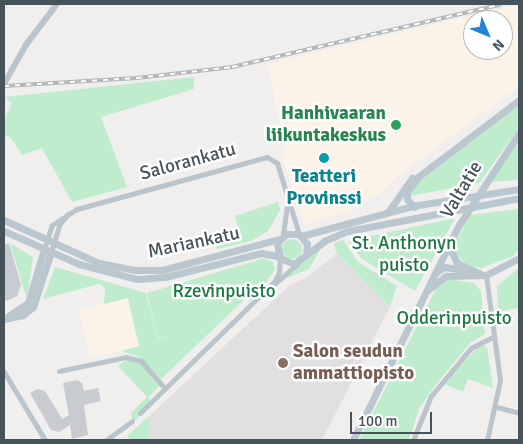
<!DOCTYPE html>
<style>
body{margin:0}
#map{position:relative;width:523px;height:444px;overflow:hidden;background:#f1eeee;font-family:Signika,sans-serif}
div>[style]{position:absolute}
.commercial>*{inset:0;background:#fbf3e8;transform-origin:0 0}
.education>*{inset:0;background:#e2dfe0}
.green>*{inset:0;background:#bfeccc}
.round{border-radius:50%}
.building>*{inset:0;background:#c8ccd1}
.minor>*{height:5px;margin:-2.5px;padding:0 2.5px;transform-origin:2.5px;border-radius:2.5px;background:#bac4cb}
.tertiary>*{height:5.5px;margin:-2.75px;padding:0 2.75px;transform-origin:2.75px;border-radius:2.75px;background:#bac4cb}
.secondary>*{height:7px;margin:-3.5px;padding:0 3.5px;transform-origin:3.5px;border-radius:3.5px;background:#bbc7cf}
.rail>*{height:4px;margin-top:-2px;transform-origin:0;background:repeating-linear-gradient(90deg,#fff 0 5.5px,#b1b4b8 0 11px);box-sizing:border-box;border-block:1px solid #b1b4b8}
.dots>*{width:14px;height:14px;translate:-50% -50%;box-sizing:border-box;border:2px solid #fff;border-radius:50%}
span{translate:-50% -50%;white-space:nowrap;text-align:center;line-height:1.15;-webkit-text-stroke:5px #fff;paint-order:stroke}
.leisure-label{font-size:19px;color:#27864d;font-weight:700}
.right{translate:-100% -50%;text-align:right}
.street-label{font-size:19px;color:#47535b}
.culture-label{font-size:19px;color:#0d838f;font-weight:700}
.park-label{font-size:19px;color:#1c7841}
.education-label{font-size:19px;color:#785e54;font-weight:700}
.left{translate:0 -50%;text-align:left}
.frame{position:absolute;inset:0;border:5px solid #47535b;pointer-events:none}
.north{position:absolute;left:463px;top:10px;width:50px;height:50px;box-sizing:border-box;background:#fff;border:1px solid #b5babd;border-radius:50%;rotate:135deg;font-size:14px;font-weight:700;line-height:20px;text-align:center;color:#47535b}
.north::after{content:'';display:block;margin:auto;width:18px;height:22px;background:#2383d6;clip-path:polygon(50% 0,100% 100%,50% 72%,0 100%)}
.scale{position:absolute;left:350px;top:412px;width:82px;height:22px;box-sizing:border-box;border:2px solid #47535b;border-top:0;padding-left:6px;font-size:15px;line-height:18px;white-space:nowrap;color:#47535b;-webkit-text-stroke:4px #fff;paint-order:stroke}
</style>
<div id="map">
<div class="commercial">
<div style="clip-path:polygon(evenodd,519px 4px,519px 87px,400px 174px,381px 193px,351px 210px,304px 225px,282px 156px,285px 153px,268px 64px,519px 4px,473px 20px,503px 20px,503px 50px,473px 50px,473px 20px)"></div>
<div style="left:128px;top:298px;width:49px;height:51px;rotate:76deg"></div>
</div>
<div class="education">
<div style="clip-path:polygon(337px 253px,390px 307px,322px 440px,150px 440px,148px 417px,291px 284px,306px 278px)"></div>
</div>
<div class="green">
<div style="clip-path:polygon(194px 77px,194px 89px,101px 117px,127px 187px,72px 202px,42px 148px,22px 155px,11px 138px,4px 134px,4px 121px,12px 103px,5px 97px)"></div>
<div style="clip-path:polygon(519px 104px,519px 128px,479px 183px,410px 196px,422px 177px)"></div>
<div style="clip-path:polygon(519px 141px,519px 180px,488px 182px)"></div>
<div style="clip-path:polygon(278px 202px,280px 210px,268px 231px,251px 241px,217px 249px,214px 240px,239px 232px,235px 216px)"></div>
<div style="clip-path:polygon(519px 209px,519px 250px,513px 256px,481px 268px,467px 265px,457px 256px,454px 247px,469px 215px)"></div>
<div style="clip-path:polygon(455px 218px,415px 291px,362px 259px,348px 241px)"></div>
<div class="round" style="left:282px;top:239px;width:20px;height:20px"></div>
<div style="clip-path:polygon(343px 240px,358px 262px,397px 286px,390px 307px,337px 253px,334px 243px)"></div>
<div style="clip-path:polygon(10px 243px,33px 257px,27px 298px,22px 284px)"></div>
<div style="clip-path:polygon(323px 245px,309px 269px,287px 278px,293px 268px)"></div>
<div style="clip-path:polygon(265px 258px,273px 262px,275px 269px,262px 289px,250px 301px,246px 298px,161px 379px,137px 356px,122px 351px,139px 346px,128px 298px,104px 304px,105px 288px,99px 284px,43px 299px,55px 267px,146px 293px,158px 339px,172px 335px,158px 338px,147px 293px)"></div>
<div style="clip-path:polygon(519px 268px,519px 308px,498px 312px,497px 286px)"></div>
<div style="clip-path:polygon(447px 279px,474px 283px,481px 291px,485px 334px,470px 343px,434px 387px,420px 407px,409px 440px,359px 440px,437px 287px)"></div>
<div style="clip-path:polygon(481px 344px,487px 347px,493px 388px,468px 379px,463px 392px,444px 384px)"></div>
<div style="clip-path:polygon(127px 359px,140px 362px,160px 385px,149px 397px,151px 406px,133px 422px,131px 413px,147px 397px,118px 366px)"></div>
<div style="clip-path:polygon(148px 417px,150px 440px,131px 440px,127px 436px)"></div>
</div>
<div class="building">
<div style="clip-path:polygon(9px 243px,21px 285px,17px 296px,7px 301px,4px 300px,4px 245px)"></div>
<div style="clip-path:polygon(77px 380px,82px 383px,84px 391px,98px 388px,101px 401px,84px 405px,88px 435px,72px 439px,70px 425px,59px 432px,51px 430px,30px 393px,38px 389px,45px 391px,62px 419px,69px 415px,63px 383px)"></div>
</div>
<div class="minor">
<div style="left:283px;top:234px;width:30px;rotate:-82deg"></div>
<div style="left:44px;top:249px;width:25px;rotate:-72deg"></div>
<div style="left:52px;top:225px;width:30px;rotate:-33deg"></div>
<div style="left:77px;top:209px;width:197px;rotate:-15.3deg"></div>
<div style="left:267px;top:157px;width:12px;rotate:31deg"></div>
<div style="left:277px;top:163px;width:74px;rotate:72.8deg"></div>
<div style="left:51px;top:252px;width:28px;rotate:-73deg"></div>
<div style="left:59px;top:225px;width:14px;rotate:-51deg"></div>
<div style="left:486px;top:275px;width:106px;rotate:82.4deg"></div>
<div style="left:500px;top:380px;width:61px;rotate:102.2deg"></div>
<div style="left:261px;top:296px;width:48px;rotate:-41.6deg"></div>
<div style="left:59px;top:371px;width:68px;rotate:-11.8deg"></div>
<div style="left:126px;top:357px;width:16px;rotate:15deg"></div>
<div style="left:141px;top:361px;width:35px;rotate:49deg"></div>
<div style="left:4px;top:372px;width:79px;rotate:58.9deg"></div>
<div style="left:497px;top:407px;width:23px;rotate:15deg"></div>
<div style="left:140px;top:413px;width:187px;rotate:-44.4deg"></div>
<div style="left:274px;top:282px;width:10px;rotate:-61deg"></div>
<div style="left:279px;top:273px;width:15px;rotate:-86deg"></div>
<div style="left:106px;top:440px;width:32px;rotate:-36deg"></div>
<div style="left:413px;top:440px;width:48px;rotate:-67.8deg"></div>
<div style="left:431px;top:396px;width:62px;rotate:-50.2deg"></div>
<div style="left:471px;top:348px;width:25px;rotate:-27deg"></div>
</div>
<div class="tertiary">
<div style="left:4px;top:84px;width:45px;rotate:-60.6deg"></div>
<div style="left:26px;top:45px;width:51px;rotate:-52.9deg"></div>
</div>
<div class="secondary">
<div style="left:414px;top:207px;width:11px;rotate:-131deg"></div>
<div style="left:407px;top:199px;width:7px;rotate:-90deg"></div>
<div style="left:407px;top:192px;width:20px;rotate:-53deg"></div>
<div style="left:419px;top:176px;width:126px;rotate:-37.2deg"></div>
<div style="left:388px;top:212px;width:42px;rotate:-54.8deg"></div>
<div style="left:4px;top:220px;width:104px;rotate:24.4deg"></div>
<div style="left:99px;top:263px;width:38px;rotate:11deg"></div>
<div style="left:136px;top:270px;width:26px"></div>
<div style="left:162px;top:270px;width:121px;rotate:-14.8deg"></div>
<div style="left:4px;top:231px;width:82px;rotate:23.7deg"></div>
<div style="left:79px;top:264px;width:60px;rotate:14.5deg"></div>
<div style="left:137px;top:279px;width:28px;rotate:-4deg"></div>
<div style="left:165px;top:277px;width:99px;rotate:-14deg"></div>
<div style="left:261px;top:253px;width:17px;rotate:10deg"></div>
<div style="left:301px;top:236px;width:115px;rotate:-15.1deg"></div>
<div style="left:412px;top:206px;width:108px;rotate:-9deg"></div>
<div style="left:454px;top:240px;width:13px;rotate:99deg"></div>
<div style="left:452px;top:253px;width:11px;rotate:63deg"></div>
<div style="left:457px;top:263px;width:26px;rotate:25deg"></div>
<div style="left:306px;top:255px;width:11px;rotate:-85deg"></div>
<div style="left:307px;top:244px;width:13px;rotate:-129deg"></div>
<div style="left:299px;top:234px;width:13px;rotate:180deg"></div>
<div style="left:286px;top:234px;width:13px;rotate:135deg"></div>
<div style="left:277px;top:243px;width:15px;rotate:79deg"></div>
<div style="left:280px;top:258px;width:15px;rotate:23deg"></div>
<div style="left:294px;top:264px;width:38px;rotate:-37deg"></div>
<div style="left:324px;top:241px;width:26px;rotate:-23deg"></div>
<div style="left:348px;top:231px;width:174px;rotate:-10.9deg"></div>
<div style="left:435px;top:273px;width:11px;rotate:-34deg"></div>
<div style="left:444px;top:267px;width:21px;rotate:8deg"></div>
<div style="left:428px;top:290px;width:23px;rotate:-38deg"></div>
<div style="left:446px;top:276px;width:40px;rotate:-1.4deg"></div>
<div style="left:486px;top:275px;width:37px;rotate:-27deg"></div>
<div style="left:7px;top:317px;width:25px;rotate:-34deg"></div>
<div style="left:28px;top:303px;width:56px;rotate:-73.5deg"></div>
<div style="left:4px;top:319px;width:19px;rotate:-12deg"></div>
<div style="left:23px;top:315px;width:13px;rotate:-39deg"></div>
<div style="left:33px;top:307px;width:58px;rotate:-71.9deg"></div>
<div style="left:353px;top:440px;width:240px;rotate:-63.8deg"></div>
<div style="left:459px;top:225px;width:110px;rotate:-56.9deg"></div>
</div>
<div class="rail">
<div style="left:4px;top:86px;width:133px;rotate:-3.4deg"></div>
<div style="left:137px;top:78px;width:96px;rotate:-6.6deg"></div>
<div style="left:232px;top:67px;width:277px;rotate:-13.1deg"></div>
</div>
<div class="dots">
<div style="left:396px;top:125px;background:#2e9e5b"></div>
<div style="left:324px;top:158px;background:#0f9aa8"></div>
<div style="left:283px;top:363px;background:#8d6e63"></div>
</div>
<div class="leisure-label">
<span class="right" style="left:386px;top:125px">Hanhivaaran<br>liikuntakeskus</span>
</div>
<div class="street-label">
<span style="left:188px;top:162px;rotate:-15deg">Salorankatu</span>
<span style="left:462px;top:190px;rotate:-59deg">Valtatie</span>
<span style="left:194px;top:243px;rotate:-12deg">Mariankatu</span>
</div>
<div class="culture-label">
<span style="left:324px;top:188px">Teatteri<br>Provinssi</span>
</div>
<div class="park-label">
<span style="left:404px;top:255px">St. Anthonyn<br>puisto</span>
<span style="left:224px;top:292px">Rzevinpuisto</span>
<span style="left:454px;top:319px">Odderinpuisto</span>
</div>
<div class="education-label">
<span class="left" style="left:293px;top:363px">Salon seudun<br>ammattiopisto</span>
</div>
<div class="frame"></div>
<div class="north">N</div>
<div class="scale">100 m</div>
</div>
